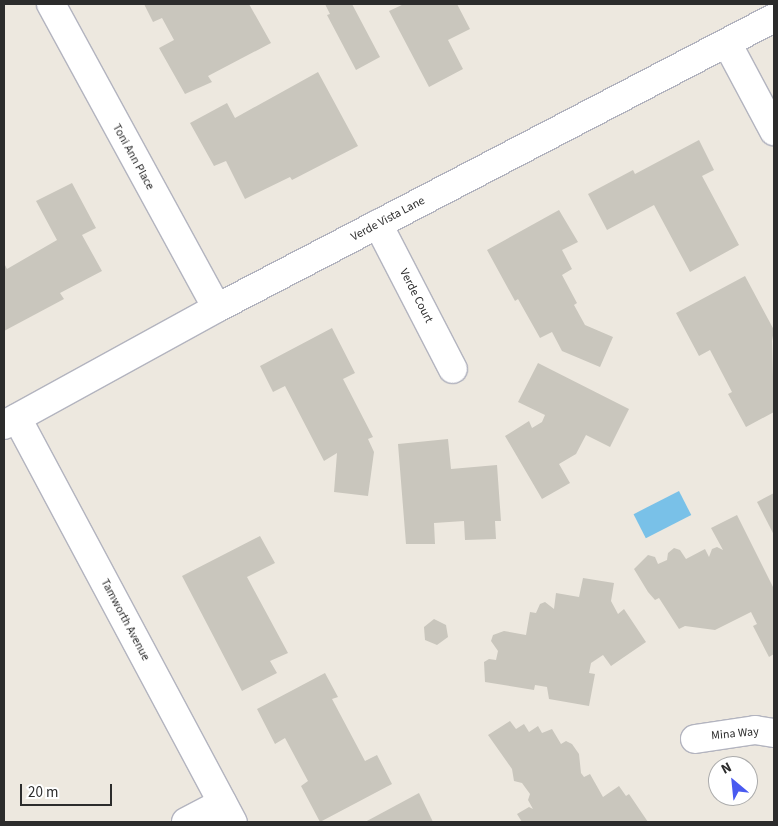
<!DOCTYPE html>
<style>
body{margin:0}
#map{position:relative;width:778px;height:826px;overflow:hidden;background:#ede8df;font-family:"Source Sans 3",sans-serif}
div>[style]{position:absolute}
.water>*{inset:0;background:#79c1e8;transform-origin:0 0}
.building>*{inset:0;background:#c9c6bd}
.roads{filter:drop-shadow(1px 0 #b3b4bf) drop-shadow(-1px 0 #b3b4bf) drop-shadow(0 1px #b3b4bf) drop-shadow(0 -1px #b3b4bf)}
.minor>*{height:28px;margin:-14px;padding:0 14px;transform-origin:14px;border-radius:14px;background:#fff}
span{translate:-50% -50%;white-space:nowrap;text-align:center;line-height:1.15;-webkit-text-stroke:4.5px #fff;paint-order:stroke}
.street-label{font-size:12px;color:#2c2c2c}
.frame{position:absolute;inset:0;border:5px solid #2c2c2c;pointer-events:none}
.north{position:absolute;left:708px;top:756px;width:50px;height:50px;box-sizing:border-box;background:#fff;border:1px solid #ababab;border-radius:50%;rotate:332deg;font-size:14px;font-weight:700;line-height:20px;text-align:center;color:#2c2c2c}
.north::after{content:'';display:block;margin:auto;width:18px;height:22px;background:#495af0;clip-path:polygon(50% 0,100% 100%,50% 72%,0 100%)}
.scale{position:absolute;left:20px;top:784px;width:92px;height:22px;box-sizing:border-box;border:2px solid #2c2c2c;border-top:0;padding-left:6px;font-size:15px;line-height:18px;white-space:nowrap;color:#2c2c2c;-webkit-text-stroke:4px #fff;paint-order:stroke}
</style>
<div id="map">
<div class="water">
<div style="left:679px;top:491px;width:27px;height:51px;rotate:63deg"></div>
</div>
<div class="building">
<div style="clip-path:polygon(144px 4px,249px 4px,271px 43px,208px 76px,212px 82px,185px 94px,159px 48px,174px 40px,162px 18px,153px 22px)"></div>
<div style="clip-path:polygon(325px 4px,352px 4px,380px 57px,356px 70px,327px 15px,330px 14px)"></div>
<div style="clip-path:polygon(404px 4px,457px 4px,470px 29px,448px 40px,463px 69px,429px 87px,389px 11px)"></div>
<div style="clip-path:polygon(318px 72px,358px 146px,292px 180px,290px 177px,245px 199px,226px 161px,214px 166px,190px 123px,227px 103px,235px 118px)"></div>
<div style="clip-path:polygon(699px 140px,714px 170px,702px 176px,739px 245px,690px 272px,654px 205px,607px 230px,588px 194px,633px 170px,635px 174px)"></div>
<div style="clip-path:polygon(72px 183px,96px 228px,82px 235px,102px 271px,60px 293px,64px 299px,4px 331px,4px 263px,7px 269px,57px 240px,36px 201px)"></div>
<div style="clip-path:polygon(559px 210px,578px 242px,562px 250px,572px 269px,562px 275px,577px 303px,574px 305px,585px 325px,613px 337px,600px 367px,562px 351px,552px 332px,540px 338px,518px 299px,515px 301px,487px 250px)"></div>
<div style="clip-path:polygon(745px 276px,774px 330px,772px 341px,774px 412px,746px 427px,728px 394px,732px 392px,710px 350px,699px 356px,676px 313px)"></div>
<div style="clip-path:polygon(332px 328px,355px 373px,343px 379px,373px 437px,368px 439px,374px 452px,368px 496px,334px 492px,337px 453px,324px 461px,285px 386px,273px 392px,260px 366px)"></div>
<div style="clip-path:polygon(538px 363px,629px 409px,610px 447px,586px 435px,576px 454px,559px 464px,570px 483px,542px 499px,505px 436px,529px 421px,532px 428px,542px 422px,545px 415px,518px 402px)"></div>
<div style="clip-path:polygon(448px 439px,451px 469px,497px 465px,501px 521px,495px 521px,496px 539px,465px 540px,464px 521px,434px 523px,435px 544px,406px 544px,398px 444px)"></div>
<div style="clip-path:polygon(774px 493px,774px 535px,757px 502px)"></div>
<div style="clip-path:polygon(737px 515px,774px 589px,774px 654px,769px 657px,753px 626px,757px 624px,751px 612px,715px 630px,685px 626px,679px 629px,659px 598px,655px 600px,648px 592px,634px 569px,648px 555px,655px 557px,658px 564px,667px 560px,668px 553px,674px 548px,680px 550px,686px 559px,705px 549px,709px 557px,712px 549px,717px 547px,723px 550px,711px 528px)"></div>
<div style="clip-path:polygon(260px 536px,275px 563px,247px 577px,288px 653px,270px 661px,277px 673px,242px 691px,182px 576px)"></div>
<div style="clip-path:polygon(583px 578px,614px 583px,611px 601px,618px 614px,624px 609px,646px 642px,611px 666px,603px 655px,591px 663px,589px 673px,595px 674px,589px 706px,549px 699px,547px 687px,535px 685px,534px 690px,485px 682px,484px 662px,489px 659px,496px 660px,498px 651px,491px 641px,493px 635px,504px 631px,526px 635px,530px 612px,536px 613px,540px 604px,545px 602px,554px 609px,556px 593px,579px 597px)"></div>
<div style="clip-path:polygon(434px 619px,446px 625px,448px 637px,437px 645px,425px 640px,424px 627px)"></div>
<div style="clip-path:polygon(325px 673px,338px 697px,332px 699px,365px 761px,377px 755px,392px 784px,320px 822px,301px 786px,308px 781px,285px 738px,275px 744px,257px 709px)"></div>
<div style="clip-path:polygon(510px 721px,516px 729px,524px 724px,529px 732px,538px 726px,542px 733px,552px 729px,561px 744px,566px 741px,572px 744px,579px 754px,581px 773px,584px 777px,590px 774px,603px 797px,619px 786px,626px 796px,629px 794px,648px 822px,522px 822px,517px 814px,529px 807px,533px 809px,528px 800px,530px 794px,522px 783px,514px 781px,512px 769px,488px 735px)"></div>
<div style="clip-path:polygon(419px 793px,433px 822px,365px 822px)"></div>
</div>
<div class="roads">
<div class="minor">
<div style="left:51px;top:4px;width:346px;rotate:61.4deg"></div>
<div style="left:727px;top:43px;width:100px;rotate:61.9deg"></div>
<div style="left:378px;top:224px;width:163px;rotate:62.7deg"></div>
<div style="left:17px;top:418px;width:458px;rotate:61.9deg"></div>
<div style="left:4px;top:425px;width:243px;rotate:-28.8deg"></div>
<div style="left:217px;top:308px;width:628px;rotate:-27.5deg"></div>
<div style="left:695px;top:739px;width:61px;rotate:-8.5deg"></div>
<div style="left:755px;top:730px;width:19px;rotate:9deg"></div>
<div style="left:186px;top:822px;width:41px;rotate:-27.8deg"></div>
</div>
</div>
<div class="street-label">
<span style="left:133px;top:157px;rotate:61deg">Toni Ann Place</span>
<span style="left:388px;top:219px;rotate:-28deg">Verde Vista Lane</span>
<span style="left:416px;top:296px;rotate:63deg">Verde Court</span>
<span style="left:125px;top:620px;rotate:62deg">Tamworth Avenue</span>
<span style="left:735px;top:734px;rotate:-5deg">Mina Way</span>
</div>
<div class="frame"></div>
<div class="north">N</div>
<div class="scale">20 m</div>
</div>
